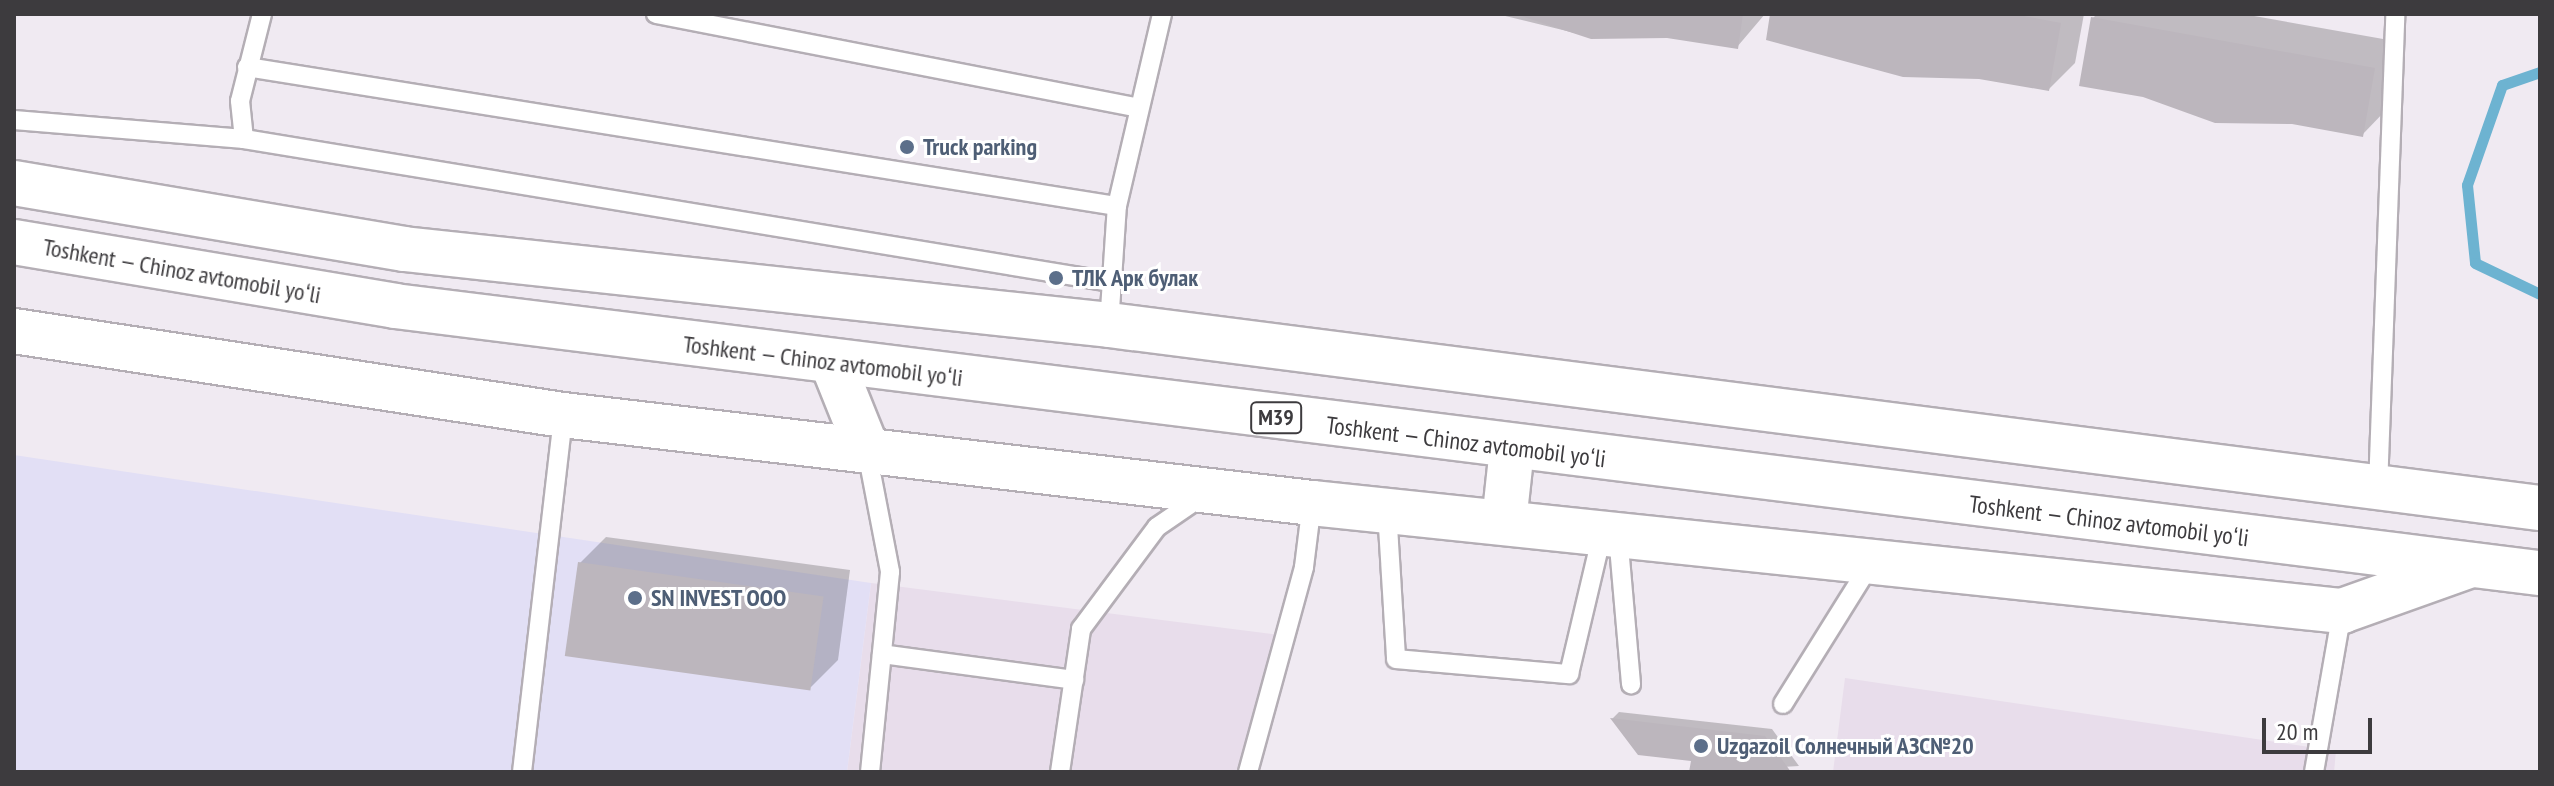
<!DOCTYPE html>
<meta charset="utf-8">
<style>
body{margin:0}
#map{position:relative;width:2554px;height:786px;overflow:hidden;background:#f0eaf2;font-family:"PT Sans Narrow",sans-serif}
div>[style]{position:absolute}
.built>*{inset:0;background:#e8ddeb}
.industrial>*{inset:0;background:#e2dff5}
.shadow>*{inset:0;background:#0003}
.stream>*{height:11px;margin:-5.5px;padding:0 5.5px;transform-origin:5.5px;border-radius:5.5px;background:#6db3d1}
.building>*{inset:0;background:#bcb6bd;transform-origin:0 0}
.roads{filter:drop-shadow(2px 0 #b4aeb5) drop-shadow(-2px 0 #b4aeb5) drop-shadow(0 2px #b4aeb5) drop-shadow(0 -2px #b4aeb5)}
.lane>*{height:18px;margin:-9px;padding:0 9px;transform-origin:9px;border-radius:9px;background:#fff}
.secondary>*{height:44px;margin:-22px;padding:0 22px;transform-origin:22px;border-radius:22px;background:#fff}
.highway>*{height:44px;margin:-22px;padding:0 22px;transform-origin:22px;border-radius:22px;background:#fff}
.dots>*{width:22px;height:22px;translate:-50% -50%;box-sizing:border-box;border:4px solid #fff;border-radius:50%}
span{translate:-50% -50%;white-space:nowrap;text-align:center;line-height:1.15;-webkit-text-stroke:6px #fff;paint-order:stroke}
.shield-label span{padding:2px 6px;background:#fff;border:2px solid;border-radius:6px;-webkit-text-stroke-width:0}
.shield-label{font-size:22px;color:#3d3b3e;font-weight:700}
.service-label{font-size:24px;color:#4e5e75;font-weight:700}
.left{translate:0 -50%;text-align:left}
.street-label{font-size:24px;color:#3d3b3e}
.frame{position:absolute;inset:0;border:16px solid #3d3b3e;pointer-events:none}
.scale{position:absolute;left:2262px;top:718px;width:110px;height:36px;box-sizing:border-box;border:4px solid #3d3b3e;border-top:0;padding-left:10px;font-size:24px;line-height:28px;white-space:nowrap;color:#3d3b3e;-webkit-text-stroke:6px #fff;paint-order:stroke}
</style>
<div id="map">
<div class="built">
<div style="clip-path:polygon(871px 583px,1280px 635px,1238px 772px,847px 772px)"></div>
<div style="clip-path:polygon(1845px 678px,2336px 751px,2334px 772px,1833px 772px)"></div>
</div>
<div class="industrial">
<div style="clip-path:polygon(14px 455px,871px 583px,847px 772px,14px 772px)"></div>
</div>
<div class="shadow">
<div style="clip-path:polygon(1497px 14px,1765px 14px,1737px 47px,1667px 36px,1591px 37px)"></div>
<div style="clip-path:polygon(1772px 14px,2084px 14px,2075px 63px,2049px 89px)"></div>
<div style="clip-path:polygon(2097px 14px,2243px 14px,2400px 42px,2388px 108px,2362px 135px,2093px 18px)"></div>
<div style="clip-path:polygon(606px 537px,850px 570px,838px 660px,811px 687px,580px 563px)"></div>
<div style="clip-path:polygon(1619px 712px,1772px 729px,1799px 766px,1691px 772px,1693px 759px,1612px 719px)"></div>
</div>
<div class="stream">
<div style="left:2540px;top:72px;width:40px;rotate:161.1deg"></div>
<div style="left:2502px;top:85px;width:106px;rotate:109.3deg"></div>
<div style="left:2467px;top:185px;width:78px;rotate:84.1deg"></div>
<div style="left:2475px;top:263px;width:72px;rotate:25.5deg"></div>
</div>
<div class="building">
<div style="clip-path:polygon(1515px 14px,1743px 14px,1738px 49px,1667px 38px,1591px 39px)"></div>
<div style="clip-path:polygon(1770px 14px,2013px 14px,2061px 23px,2049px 91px,1979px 79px,1903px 77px,1766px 40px)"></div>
<div style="clip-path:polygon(2091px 17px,2375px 68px,2363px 137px,2292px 124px,2215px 123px,2143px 97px,2079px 86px)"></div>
<div style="left:578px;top:562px;width:248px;height:95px;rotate:8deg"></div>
<div style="clip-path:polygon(1610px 718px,1765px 736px,1791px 772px,1689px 772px,1691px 761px,1638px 755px)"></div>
</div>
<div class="roads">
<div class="lane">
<div style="left:656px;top:14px;width:492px;rotate:11deg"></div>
<div style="left:247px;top:67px;width:881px;rotate:9.08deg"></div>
<div style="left:14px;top:120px;width:231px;rotate:4.7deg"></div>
<div style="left:244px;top:139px;width:879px;rotate:9.37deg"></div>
<div style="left:244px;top:139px;width:38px;rotate:-96deg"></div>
<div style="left:240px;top:101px;width:90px;rotate:-75.8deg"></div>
<div style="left:1109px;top:325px;width:119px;rotate:-86.2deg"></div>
<div style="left:1117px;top:206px;width:197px;rotate:-76.8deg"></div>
<div style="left:867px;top:452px;width:122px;rotate:79.1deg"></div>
<div style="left:890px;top:572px;width:201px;rotate:95.7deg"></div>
<div style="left:2378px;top:488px;width:474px;rotate:-87.9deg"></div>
<div style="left:1387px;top:510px;width:149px;rotate:86.5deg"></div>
<div style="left:1396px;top:659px;width:174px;rotate:5deg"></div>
<div style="left:1569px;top:674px;width:144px;rotate:-76.7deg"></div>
<div style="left:1618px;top:535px;width:150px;rotate:85deg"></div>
<div style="left:882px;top:654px;width:194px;rotate:7.7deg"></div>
<div style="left:1783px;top:704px;width:164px;rotate:-58deg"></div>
<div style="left:522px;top:772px;width:359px;rotate:-83.4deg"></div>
<div style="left:1060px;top:772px;width:145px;rotate:-81.6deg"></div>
<div style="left:1081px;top:629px;width:127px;rotate:-53.3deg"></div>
<div style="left:1157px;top:527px;width:53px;rotate:-34.3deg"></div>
<div style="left:1248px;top:772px;width:213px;rotate:-74.7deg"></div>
<div style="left:1304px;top:567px;width:64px;rotate:-82.9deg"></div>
<div style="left:2314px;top:772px;width:163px;rotate:-80.1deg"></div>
</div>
<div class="secondary">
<div style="left:14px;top:331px;width:555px;rotate:8.7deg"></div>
<div style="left:563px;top:415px;width:754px;rotate:6.7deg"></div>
<div style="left:1312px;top:503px;width:1036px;rotate:5.99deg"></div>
<div style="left:2342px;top:611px;width:137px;rotate:-19.6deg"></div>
<div style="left:1504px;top:522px;width:74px;rotate:-83.8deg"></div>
</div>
<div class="highway">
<div style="left:14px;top:183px;width:396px;rotate:9.6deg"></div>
<div style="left:404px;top:249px;width:709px;rotate:6.15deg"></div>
<div style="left:1109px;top:325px;width:1443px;rotate:7.29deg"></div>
<div style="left:14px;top:242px;width:386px;rotate:9.5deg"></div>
<div style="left:395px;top:306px;width:2162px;rotate:7.1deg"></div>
<div style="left:832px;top:362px;width:94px;rotate:68.1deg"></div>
</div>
</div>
<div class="dots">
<div style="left:907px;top:147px;background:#5c6f8a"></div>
<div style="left:1056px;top:278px;background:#5c6f8a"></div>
<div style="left:635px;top:598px;background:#5c6f8a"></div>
<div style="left:1701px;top:746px;background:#5c6f8a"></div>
</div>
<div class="shield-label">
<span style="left:1276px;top:418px">M39</span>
</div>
<div class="service-label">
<span class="left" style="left:923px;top:147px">Truck parking</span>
<span class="left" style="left:1072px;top:278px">ТЛК Арк булак</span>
<span class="left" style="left:651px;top:598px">SN INVEST ООО</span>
<span class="left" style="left:1717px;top:746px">Uzgazoil Солнечный АЗС№20</span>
</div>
<div class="street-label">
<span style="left:182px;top:271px;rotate:10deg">Toshkent — Chinoz avtomobil yoʻli</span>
<span style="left:823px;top:361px;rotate:7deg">Toshkent — Chinoz avtomobil yoʻli</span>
<span style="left:1466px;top:442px;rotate:7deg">Toshkent — Chinoz avtomobil yoʻli</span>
<span style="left:2109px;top:521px;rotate:7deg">Toshkent — Chinoz avtomobil yoʻli</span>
</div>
<div class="frame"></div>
<div class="scale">20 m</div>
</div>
